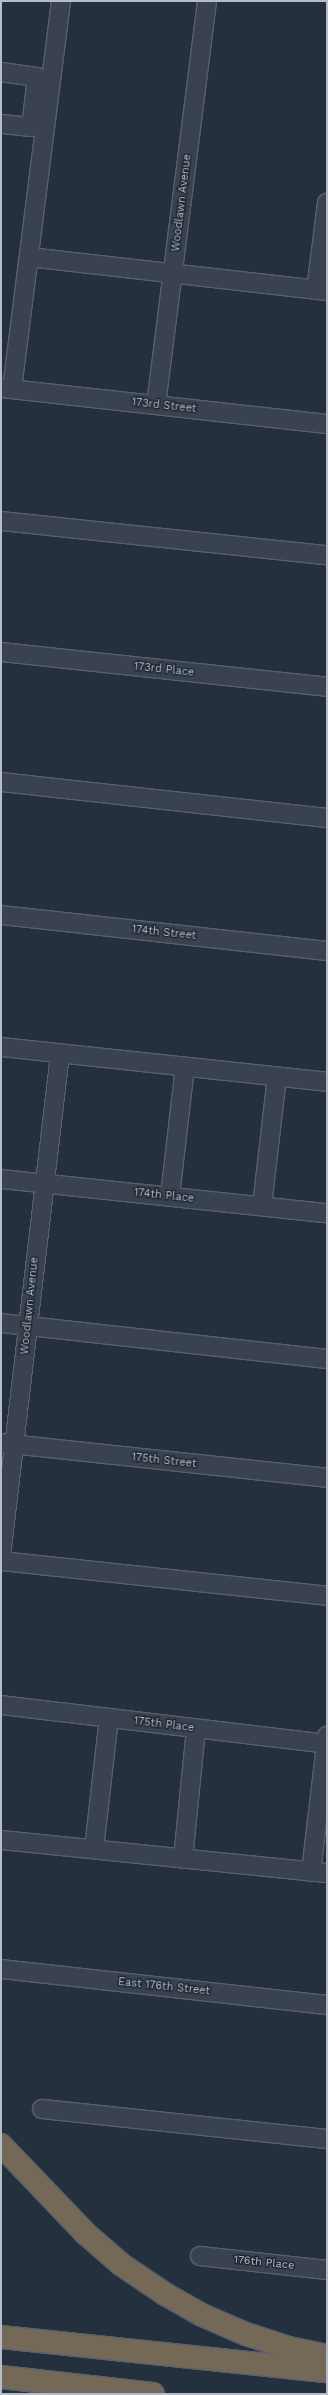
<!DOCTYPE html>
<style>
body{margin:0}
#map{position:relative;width:328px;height:2395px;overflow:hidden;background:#25303e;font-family:"Work Sans",sans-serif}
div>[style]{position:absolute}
.roads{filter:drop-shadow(1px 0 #57606c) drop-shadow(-1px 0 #57606c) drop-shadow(0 1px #57606c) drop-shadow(0 -1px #57606c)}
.minor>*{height:18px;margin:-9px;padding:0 9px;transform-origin:9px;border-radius:9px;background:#39424e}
.highway>*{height:22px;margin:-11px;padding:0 11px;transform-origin:11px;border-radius:11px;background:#746857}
span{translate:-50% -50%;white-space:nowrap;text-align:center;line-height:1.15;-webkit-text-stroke:3px #1e2733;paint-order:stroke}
.street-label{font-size:11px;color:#b6bdc9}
.frame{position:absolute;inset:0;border:2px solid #b6bdc9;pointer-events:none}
</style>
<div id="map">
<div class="roads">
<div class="minor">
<div style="left:1px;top:72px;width:36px;rotate:8deg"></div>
<div style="left:37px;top:77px;width:50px;rotate:96.8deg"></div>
<div style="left:31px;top:127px;width:30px;rotate:-174deg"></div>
<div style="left:29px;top:257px;width:300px;rotate:6.5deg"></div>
<div style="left:316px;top:290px;width:88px;rotate:-82.8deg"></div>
<div style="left:1px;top:388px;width:328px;rotate:6.3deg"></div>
<div style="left:12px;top:389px;width:391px;rotate:-82.8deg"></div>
<div style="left:156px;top:405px;width:407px;rotate:-82.8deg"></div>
<div style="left:1px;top:521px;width:328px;rotate:6deg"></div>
<div style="left:1px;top:652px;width:328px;rotate:6.1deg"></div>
<div style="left:1px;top:782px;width:328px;rotate:6.3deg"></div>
<div style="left:1px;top:915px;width:328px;rotate:6.3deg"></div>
<div style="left:1px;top:1047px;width:328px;rotate:6.1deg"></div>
<div style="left:1px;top:1179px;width:328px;rotate:6deg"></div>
<div style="left:170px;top:1196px;width:130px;rotate:-83.4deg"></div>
<div style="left:262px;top:1206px;width:130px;rotate:-83.4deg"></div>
<div style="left:1px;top:1323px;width:328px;rotate:6.3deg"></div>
<div style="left:1px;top:1443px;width:328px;rotate:6.1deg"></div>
<div style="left:1px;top:1557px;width:506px;rotate:-83.31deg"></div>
<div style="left:1px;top:1561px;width:328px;rotate:6.1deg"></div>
<div style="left:1px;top:1705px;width:328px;rotate:6.8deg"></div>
<div style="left:1px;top:1840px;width:328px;rotate:5.8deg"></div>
<div style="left:94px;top:1849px;width:132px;rotate:-83.5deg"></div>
<div style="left:183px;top:1859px;width:131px;rotate:-84.3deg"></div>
<div style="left:311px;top:1872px;width:137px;rotate:-83.3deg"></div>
<div style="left:1px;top:1969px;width:328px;rotate:6.3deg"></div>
<div style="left:42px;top:2109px;width:287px;rotate:6deg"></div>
<div style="left:200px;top:2256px;width:128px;rotate:6.3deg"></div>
</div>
<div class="highway">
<div style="left:1px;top:2145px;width:122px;rotate:46.3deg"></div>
<div style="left:85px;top:2233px;width:49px;rotate:40.9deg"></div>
<div style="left:122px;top:2265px;width:52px;rotate:34deg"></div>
<div style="left:165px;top:2294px;width:43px;rotate:29.6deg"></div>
<div style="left:202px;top:2315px;width:48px;rotate:23.4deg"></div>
<div style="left:246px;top:2334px;width:45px;rotate:18deg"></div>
<div style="left:289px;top:2348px;width:39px;rotate:12deg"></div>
<div style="left:1px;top:2337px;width:328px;rotate:6deg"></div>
<div style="left:1px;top:2377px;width:153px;rotate:6.4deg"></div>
</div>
</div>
<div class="street-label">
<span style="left:182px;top:203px;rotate:-83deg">Woodlawn Avenue</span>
<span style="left:164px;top:406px;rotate:6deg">173rd Street</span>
<span style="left:164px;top:670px;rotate:6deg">173rd Place</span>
<span style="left:164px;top:933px;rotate:6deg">174th Street</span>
<span style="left:164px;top:1196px;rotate:6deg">174th Place</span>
<span style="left:30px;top:1306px;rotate:-84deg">Woodlawn Avenue</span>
<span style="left:164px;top:1461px;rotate:6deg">175th Street</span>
<span style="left:164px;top:1725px;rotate:7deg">175th Place</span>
<span style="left:164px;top:1987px;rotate:6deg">East 176th Street</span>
<span style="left:264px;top:2263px;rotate:6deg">176th Place</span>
</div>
<div class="frame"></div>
</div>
